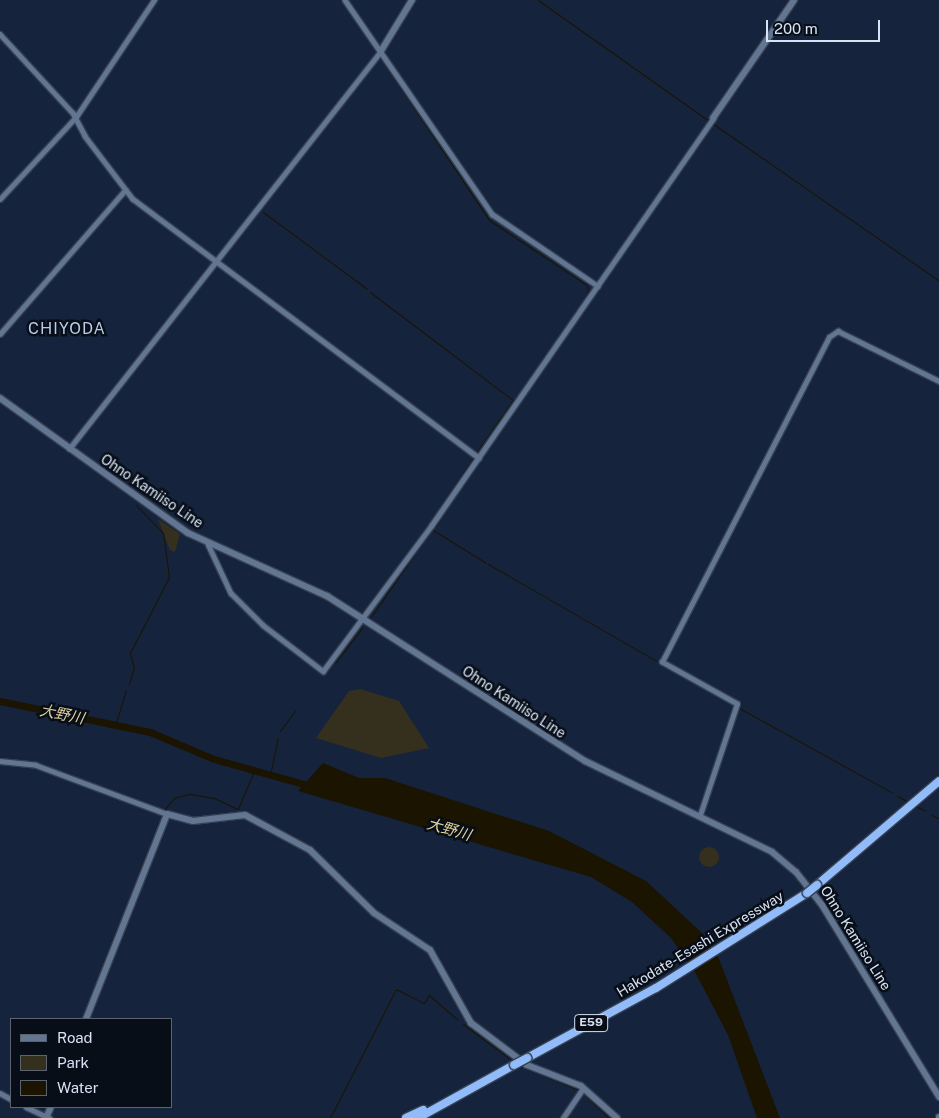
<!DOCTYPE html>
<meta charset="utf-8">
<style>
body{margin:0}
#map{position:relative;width:939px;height:1118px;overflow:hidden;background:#15243c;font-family:"Public Sans","Noto Sans JP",sans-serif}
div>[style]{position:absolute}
.green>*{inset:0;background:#35301e}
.round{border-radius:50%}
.water>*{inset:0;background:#1a1400}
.stream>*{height:1px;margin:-0.5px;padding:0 0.5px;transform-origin:0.5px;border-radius:0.5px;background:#1a1400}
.river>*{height:7px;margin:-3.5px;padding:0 3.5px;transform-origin:3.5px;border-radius:3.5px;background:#1a1400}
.roads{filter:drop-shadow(1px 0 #354054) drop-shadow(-1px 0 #354054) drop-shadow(0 1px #354054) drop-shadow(0 -1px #354054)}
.street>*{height:4.5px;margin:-2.25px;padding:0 2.25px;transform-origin:2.25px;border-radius:2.25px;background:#627591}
.secondary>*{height:6px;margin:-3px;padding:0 3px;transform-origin:3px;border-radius:3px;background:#627591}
.highway>*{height:8px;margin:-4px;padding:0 4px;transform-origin:4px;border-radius:4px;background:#92bbf9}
.bridges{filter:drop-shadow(1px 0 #354054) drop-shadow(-1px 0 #354054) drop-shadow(0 1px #354054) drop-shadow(0 -1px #354054)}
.highway-bridge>*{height:8px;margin:-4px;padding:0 4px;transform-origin:4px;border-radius:4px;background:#92bbf9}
span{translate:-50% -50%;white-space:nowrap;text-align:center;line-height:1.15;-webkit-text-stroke:5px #070e18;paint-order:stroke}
.shield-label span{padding:1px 4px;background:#070e18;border:1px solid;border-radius:4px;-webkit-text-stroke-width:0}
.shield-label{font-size:12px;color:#d8e2f3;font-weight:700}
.street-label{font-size:14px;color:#d8e2f3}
.water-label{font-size:15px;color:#e1d19d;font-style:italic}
.quarter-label{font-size:16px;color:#b7cceb;letter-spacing:1px}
.legend{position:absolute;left:10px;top:1018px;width:162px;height:90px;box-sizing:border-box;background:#070e18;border:1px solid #5b6370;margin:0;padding:6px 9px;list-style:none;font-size:15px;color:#d8e2f3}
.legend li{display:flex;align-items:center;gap:10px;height:25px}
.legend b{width:25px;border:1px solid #5b6370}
.scale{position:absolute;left:766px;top:20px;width:114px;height:22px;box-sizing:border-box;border:2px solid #d8e2f3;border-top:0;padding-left:6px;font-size:15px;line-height:18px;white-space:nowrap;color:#d8e2f3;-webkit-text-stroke:4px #070e18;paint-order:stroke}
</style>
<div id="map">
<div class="green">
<div style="clip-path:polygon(158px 519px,180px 534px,175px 552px,170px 550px)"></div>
<div style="clip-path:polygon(360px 689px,399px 701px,429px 748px,381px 758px,316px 738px,349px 691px)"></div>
<div class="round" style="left:699px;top:847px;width:20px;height:20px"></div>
</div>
<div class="water">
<div style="clip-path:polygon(323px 763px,359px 778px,385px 778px,549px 831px,646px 881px,703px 934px,719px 959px,780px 1118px,757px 1118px,728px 1035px,695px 972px,671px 938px,632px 902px,591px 877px,298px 791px)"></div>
</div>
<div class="stream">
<div style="left:341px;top:0;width:63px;rotate:55.3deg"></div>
<div style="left:538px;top:0;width:209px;rotate:35.3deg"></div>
<div style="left:380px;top:57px;width:196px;rotate:56.2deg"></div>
<div style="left:489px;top:220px;width:118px;rotate:33.6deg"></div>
<div style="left:587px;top:285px;width:10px;rotate:84deg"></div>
<div style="left:588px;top:295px;width:32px;rotate:125deg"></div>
<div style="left:712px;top:123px;width:277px;rotate:34.8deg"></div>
<div style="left:263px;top:212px;width:129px;rotate:36.5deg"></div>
<div style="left:370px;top:292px;width:179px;rotate:37.1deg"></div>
<div style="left:513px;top:400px;width:63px;rotate:124.7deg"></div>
<div style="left:438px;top:513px;width:26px;rotate:-58deg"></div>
<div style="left:435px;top:527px;width:9px;rotate:-58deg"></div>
<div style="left:433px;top:530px;width:62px;rotate:31.9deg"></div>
<div style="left:420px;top:537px;width:95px;rotate:-56.1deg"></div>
<div style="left:488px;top:564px;width:280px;rotate:29.9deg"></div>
<div style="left:371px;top:617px;width:91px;rotate:-55.3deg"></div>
<div style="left:335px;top:663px;width:44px;rotate:-52.4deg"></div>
<div style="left:129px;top:684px;width:17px;rotate:-73deg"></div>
<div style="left:134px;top:668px;width:16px;rotate:-105deg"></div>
<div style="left:130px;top:653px;width:85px;rotate:-62.8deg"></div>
<div style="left:169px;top:577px;width:44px;rotate:-97.8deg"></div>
<div style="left:163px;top:533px;width:39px;rotate:-134deg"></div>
<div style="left:739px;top:708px;width:174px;rotate:28.9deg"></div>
<div style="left:115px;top:726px;width:37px;rotate:-73deg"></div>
<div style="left:280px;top:731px;width:26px;rotate:-53deg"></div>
<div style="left:270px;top:775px;width:38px;rotate:-78deg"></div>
<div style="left:897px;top:796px;width:15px;rotate:28deg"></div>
<div style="left:915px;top:806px;width:12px;rotate:24deg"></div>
<div style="left:164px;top:810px;width:16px;rotate:-50deg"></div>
<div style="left:174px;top:798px;width:16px;rotate:-15deg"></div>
<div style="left:189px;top:794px;width:25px;rotate:9deg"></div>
<div style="left:214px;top:798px;width:26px;rotate:25deg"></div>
<div style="left:238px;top:809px;width:41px;rotate:-67.2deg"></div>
<div style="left:932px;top:815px;width:8px;rotate:30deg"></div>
<div style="left:156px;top:833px;width:18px;rotate:-71deg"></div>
<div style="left:150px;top:846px;width:8px;rotate:-67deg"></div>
<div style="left:139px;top:872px;width:21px;rotate:-67deg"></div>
<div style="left:132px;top:892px;width:14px;rotate:-69deg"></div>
<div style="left:120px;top:921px;width:23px;rotate:-67deg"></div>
<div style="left:112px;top:941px;width:14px;rotate:-69deg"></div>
<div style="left:103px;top:964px;width:16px;rotate:-68deg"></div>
<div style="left:95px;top:987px;width:15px;rotate:-70deg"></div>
<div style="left:89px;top:1003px;width:8px;rotate:-67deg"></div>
<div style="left:463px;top:1024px;width:62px;rotate:36.5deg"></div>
<div style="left:520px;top:1066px;width:64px;rotate:22.1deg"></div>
<div style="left:582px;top:1092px;width:37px;rotate:44deg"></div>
<div style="left:47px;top:1109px;width:2px;rotate:-90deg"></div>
<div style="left:42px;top:1118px;width:1px;rotate:-90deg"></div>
<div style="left:330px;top:1118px;width:145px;rotate:-62.9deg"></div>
<div style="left:396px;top:989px;width:31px;rotate:27deg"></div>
<div style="left:424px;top:1003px;width:9px;rotate:-58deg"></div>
<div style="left:429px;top:995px;width:38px;rotate:41deg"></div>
</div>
<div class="river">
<div style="left:0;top:701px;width:153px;rotate:11.7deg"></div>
<div style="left:150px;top:732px;width:69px;rotate:22.9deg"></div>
<div style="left:214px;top:759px;width:101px;rotate:15.6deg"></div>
</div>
<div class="roads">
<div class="street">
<div style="left:345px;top:0;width:260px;rotate:55.5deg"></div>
<div style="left:492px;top:214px;width:128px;rotate:34.2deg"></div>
<div style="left:0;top:34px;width:108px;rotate:47.3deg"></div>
<div style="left:73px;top:113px;width:26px;rotate:62deg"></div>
<div style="left:85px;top:136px;width:79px;rotate:52.7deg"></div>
<div style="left:133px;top:199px;width:432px;rotate:36.8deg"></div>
<div style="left:0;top:199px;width:112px;rotate:-47.2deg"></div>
<div style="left:76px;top:117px;width:141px;rotate:-56.3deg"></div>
<div style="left:0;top:334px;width:191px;rotate:-49deg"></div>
<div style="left:69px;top:449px;width:506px;rotate:-51.91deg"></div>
<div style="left:208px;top:544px;width:54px;rotate:64.9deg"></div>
<div style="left:231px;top:593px;width:45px;rotate:45deg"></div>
<div style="left:263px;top:625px;width:76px;rotate:37.5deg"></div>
<div style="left:323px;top:671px;width:181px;rotate:-53.3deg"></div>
<div style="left:431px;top:526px;width:496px;rotate:-55.3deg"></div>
<div style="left:0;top:761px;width:36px;rotate:6deg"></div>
<div style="left:36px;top:765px;width:140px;rotate:20.5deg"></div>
<div style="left:700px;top:815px;width:117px;rotate:-71.6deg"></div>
<div style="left:737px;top:704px;width:86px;rotate:-150.8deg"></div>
<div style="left:662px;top:662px;width:365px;rotate:-62.8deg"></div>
<div style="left:829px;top:337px;width:11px;rotate:-34deg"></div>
<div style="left:838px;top:331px;width:113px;rotate:26.3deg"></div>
<div style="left:0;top:1093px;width:13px;rotate:29deg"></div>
<div style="left:26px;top:1107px;width:26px;rotate:25deg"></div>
<div style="left:563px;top:1118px;width:36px;rotate:-56deg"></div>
</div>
<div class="secondary">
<div style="left:381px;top:51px;width:60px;rotate:-58.7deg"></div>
<div style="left:713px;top:118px;width:143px;rotate:-55.5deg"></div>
<div style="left:0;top:398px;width:231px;rotate:35.7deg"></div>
<div style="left:188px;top:533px;width:153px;rotate:24.4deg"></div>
<div style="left:327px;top:596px;width:306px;rotate:32.6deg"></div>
<div style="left:585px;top:761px;width:208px;rotate:25.9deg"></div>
<div style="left:772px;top:852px;width:31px;rotate:40deg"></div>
<div style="left:796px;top:872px;width:42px;rotate:51.8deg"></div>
<div style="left:822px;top:905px;width:225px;rotate:58.6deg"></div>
<div style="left:86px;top:1019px;width:220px;rotate:-68.4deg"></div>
<div style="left:167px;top:814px;width:27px;rotate:15deg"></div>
<div style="left:193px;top:821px;width:52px;rotate:-6.6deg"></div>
<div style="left:245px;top:815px;width:74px;rotate:28.3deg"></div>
<div style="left:310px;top:850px;width:90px;rotate:44.5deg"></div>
<div style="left:374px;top:913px;width:67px;rotate:33.5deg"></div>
<div style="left:430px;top:950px;width:84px;rotate:60.7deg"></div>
<div style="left:471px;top:1023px;width:70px;rotate:36.9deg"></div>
<div style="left:527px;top:1065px;width:58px;rotate:21.3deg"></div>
<div style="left:581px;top:1086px;width:48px;rotate:41.6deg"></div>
<div style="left:46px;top:1118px;width:12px;rotate:-66deg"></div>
<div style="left:939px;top:1118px;width:1px;rotate:-90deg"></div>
</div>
<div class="highway">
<div style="left:817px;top:885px;width:160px;rotate:-40.4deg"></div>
<div style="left:527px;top:1058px;width:147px;rotate:-28.5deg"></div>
<div style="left:656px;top:988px;width:178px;rotate:-32.2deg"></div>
<div style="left:406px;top:1118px;width:19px;rotate:-25deg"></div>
<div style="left:418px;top:1118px;width:110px;rotate:-28.9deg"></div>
</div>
</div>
<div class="bridges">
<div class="highway-bridge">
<div style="left:807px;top:893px;width:13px;rotate:-39deg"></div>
<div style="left:514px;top:1065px;width:15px;rotate:-28deg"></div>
</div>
</div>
<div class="shield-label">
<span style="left:591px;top:1023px">E59</span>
</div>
<div class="street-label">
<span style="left:152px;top:491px;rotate:34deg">Ohno Kamiiso Line</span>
<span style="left:514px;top:702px;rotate:33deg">Ohno Kamiiso Line</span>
<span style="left:856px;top:938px;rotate:58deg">Ohno Kamiiso Line</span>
<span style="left:700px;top:944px;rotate:-31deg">Hakodate-Esashi Expressway</span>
</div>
<div class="water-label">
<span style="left:62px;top:714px;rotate:11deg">大野川</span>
<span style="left:449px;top:829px;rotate:16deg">大野川</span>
</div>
<div class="quarter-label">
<span style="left:67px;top:329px">CHIYODA</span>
</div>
<ul class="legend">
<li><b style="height:6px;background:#627591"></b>Road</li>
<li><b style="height:14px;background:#35301e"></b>Park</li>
<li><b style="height:14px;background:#1a1400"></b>Water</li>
</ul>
<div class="scale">200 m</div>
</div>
